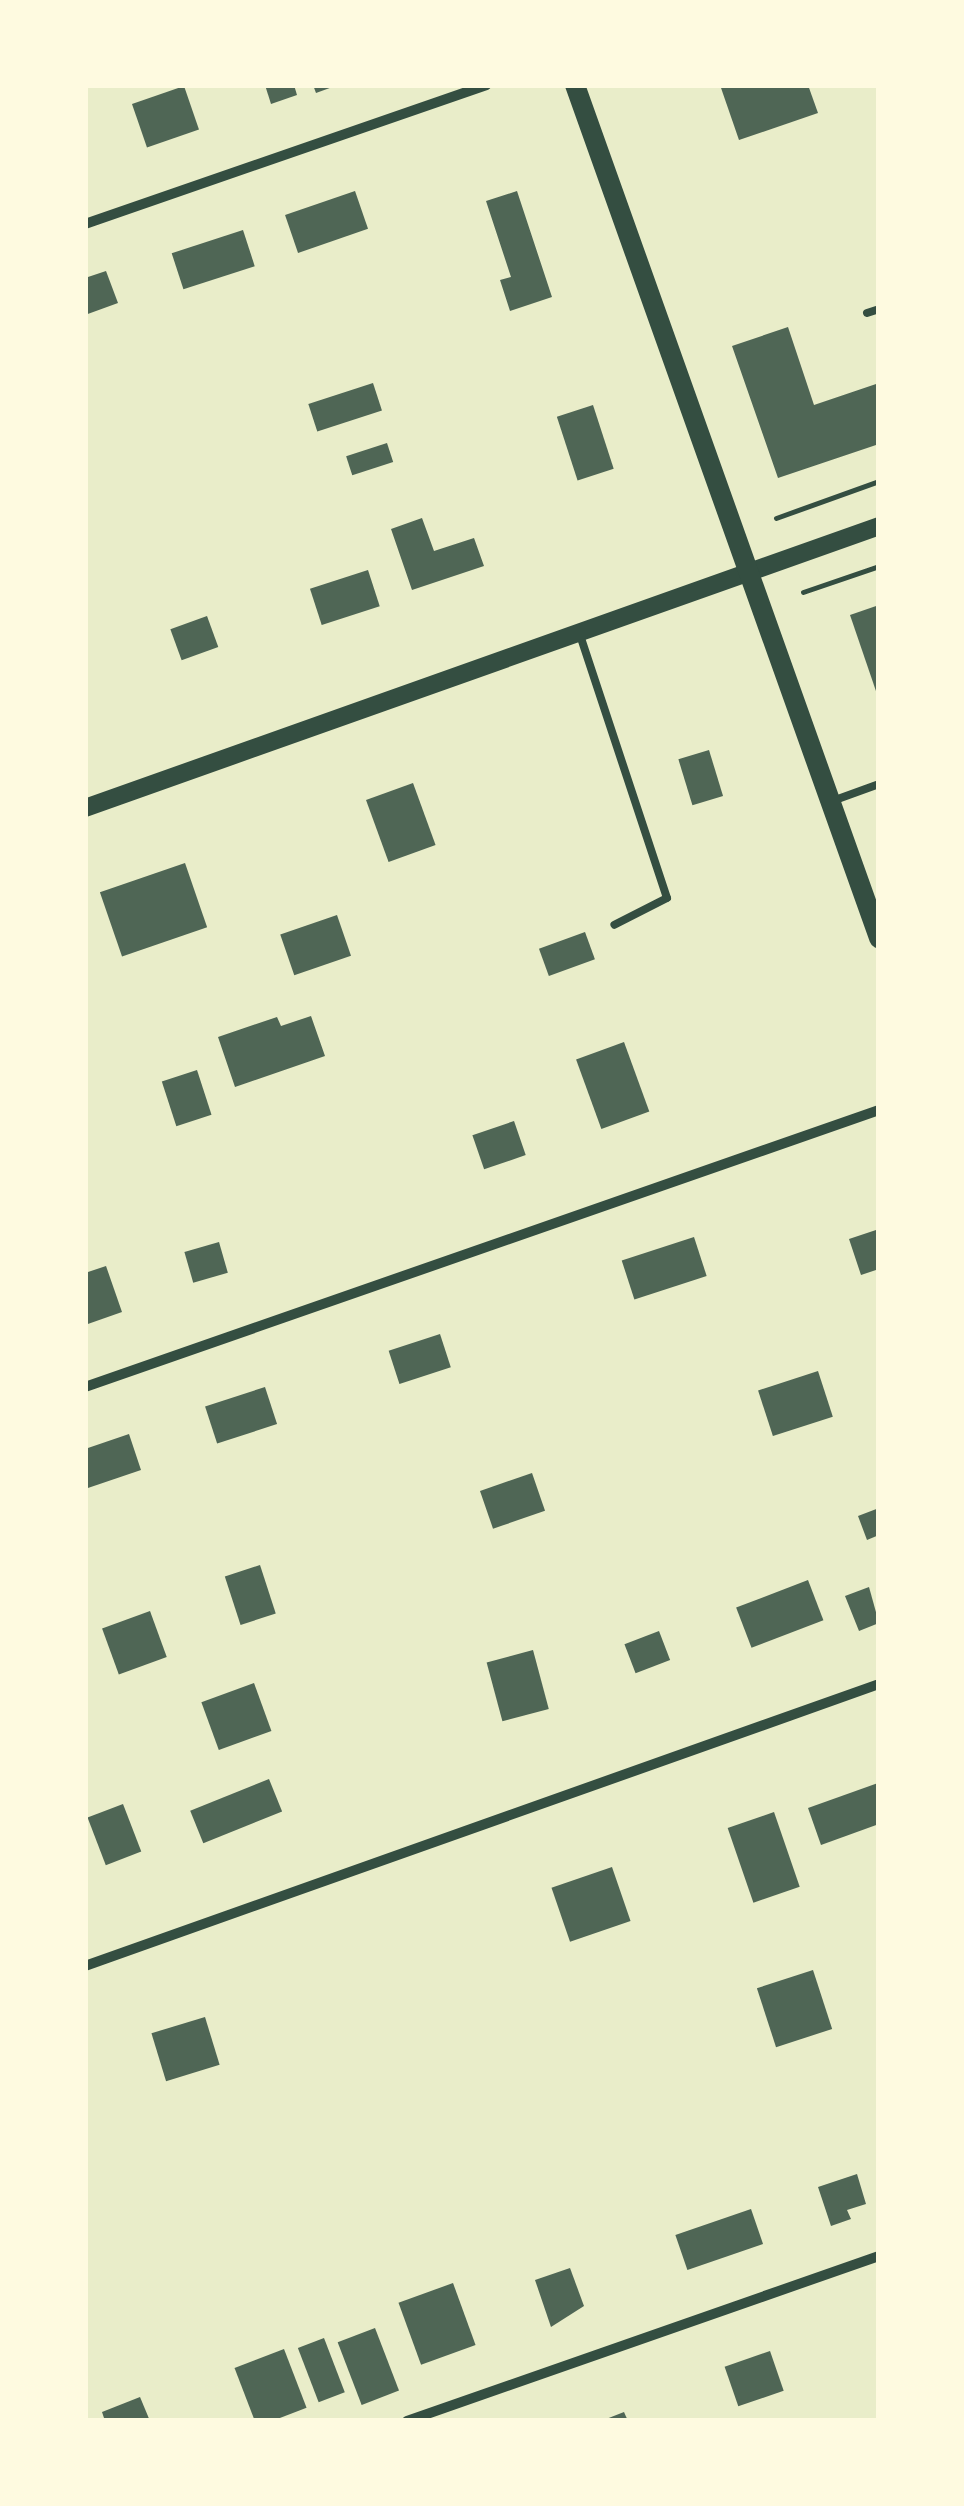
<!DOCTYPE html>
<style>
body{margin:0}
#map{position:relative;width:964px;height:2506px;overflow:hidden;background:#e9edc9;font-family:Overpass,sans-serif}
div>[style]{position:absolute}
.building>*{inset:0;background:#4f6655;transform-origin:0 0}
.path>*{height:5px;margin:-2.5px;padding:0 2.5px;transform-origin:2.5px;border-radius:2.5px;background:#344e41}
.service>*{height:8px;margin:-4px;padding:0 4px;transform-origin:4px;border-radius:4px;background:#344e41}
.minor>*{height:10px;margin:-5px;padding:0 5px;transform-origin:5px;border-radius:5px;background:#344e41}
.tertiary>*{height:18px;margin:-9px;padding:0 9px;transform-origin:9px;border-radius:9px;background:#344e41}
.secondary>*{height:20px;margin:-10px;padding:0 10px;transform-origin:10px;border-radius:10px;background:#344e41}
span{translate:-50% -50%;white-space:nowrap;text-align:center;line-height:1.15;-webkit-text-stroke:10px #fefae0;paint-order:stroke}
.frame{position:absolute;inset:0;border:88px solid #fefae0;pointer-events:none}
</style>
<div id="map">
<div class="building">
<div style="clip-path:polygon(265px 85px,294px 85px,297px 95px,271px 104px)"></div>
<div style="clip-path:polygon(313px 85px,338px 85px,316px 93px)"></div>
<div style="clip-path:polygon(720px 85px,808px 85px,818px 113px,739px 140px)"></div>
<div style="left:184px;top:86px;width:46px;height:55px;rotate:71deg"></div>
<div style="left:355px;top:191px;width:40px;height:74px;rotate:71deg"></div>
<div style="clip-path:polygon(517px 191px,552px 297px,510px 311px,500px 280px,511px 277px,486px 201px)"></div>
<div style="left:243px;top:230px;width:38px;height:75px;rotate:72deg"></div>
<div style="clip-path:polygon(106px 271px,118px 303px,85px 315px,85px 278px)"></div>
<div style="clip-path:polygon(788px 327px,814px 405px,879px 383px,879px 444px,778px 478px,732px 346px)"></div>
<div style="left:373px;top:383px;width:29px;height:68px;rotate:72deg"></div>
<div style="left:593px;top:405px;width:67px;height:38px;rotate:72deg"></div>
<div style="left:387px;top:443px;width:20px;height:43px;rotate:72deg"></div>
<div style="clip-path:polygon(422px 518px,434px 551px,474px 538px,484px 566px,412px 590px,391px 529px)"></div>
<div style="left:368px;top:570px;width:38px;height:61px;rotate:72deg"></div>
<div style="clip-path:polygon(879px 605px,879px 697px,878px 697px,850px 615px)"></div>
<div style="left:207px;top:616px;width:33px;height:39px;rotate:70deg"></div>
<div style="left:709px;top:750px;width:48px;height:32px;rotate:73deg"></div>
<div style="left:413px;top:783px;width:66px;height:50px;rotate:70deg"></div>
<div style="left:185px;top:863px;width:68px;height:90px;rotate:71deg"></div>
<div style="left:337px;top:915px;width:43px;height:60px;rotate:71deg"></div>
<div style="left:585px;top:932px;width:29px;height:49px;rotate:70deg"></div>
<div style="clip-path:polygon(311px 1016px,325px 1056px,235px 1087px,218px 1037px,277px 1017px,281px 1026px)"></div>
<div style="left:624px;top:1042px;width:74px;height:51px;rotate:70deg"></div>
<div style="left:197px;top:1070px;width:47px;height:37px;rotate:72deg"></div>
<div style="left:514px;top:1121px;width:36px;height:44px;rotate:71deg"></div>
<div style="clip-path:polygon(879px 1229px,879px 1269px,861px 1275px,849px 1239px)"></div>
<div style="left:694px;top:1237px;width:41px;height:76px;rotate:72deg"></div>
<div style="left:219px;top:1242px;width:32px;height:36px;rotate:74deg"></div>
<div style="clip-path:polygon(106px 1266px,122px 1312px,85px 1325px,85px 1273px)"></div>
<div style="left:440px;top:1334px;width:35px;height:54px;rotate:72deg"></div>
<div style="left:818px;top:1371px;width:48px;height:63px;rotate:72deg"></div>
<div style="left:265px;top:1387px;width:39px;height:63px;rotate:72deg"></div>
<div style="clip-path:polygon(129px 1434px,141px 1470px,85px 1489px,85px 1449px)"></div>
<div style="left:532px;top:1473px;width:40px;height:55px;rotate:71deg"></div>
<div style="clip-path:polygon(879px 1508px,879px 1535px,867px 1540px,858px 1516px)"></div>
<div style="left:260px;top:1565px;width:51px;height:37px;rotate:72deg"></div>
<div style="left:808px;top:1580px;width:43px;height:77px;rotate:69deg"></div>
<div style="clip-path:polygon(869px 1587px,879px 1623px,859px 1631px,845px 1596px)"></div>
<div style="left:150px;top:1611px;width:49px;height:51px;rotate:70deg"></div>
<div style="left:659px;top:1631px;width:31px;height:37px;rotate:69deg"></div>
<div style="left:533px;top:1650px;width:61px;height:48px;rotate:75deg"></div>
<div style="left:254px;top:1683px;width:51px;height:56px;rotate:70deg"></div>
<div style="left:269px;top:1779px;width:35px;height:85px;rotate:68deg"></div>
<div style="clip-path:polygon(878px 1783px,879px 1824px,821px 1845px,808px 1808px)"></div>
<div style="left:123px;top:1804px;width:51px;height:38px;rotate:69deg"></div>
<div style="left:774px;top:1812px;width:79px;height:49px;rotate:71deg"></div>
<div style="left:612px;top:1867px;width:57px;height:64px;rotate:71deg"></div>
<div style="left:813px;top:1970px;width:62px;height:59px;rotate:72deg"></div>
<div style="left:205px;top:2017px;width:50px;height:56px;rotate:73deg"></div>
<div style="clip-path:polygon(857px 2174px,866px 2204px,847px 2210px,851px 2219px,831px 2226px,818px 2187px)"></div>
<div style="left:751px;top:2209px;width:37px;height:80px;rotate:71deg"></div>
<div style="clip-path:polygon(570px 2268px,584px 2306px,551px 2327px,535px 2280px)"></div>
<div style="left:453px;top:2283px;width:66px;height:58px;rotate:70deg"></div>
<div style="left:375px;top:2328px;width:67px;height:40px;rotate:69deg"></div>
<div style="left:324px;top:2338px;width:58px;height:28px;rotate:69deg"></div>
<div style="left:284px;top:2349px;width:63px;height:53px;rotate:69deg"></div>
<div style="left:770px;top:2351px;width:42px;height:48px;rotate:71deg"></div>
<div style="clip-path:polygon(140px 2397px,150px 2421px,105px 2421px,102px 2412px)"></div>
<div style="clip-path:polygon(624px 2412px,628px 2421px,601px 2421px)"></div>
</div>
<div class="path">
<div style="left:776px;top:518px;width:109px;rotate:-19.8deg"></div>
<div style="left:803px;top:592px;width:80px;rotate:-18.9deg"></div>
</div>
<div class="service">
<div style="left:867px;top:313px;width:13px;rotate:-18deg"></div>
<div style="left:579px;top:632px;width:280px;rotate:71.7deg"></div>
<div style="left:667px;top:898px;width:59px;rotate:153deg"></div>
<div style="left:835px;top:800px;width:47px;rotate:-20deg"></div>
</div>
<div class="minor">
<div style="left:85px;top:224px;width:425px;rotate:-19.1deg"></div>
<div style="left:85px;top:1387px;width:841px;rotate:-19.23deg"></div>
<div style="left:85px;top:1966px;width:843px;rotate:-19.55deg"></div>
<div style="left:407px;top:2421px;width:500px;rotate:-19.27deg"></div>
</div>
<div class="tertiary">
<div style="left:85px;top:808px;width:843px;rotate:-19.55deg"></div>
</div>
<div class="secondary">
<div style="left:575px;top:85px;width:906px;rotate:70.38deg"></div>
</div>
<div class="frame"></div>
</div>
